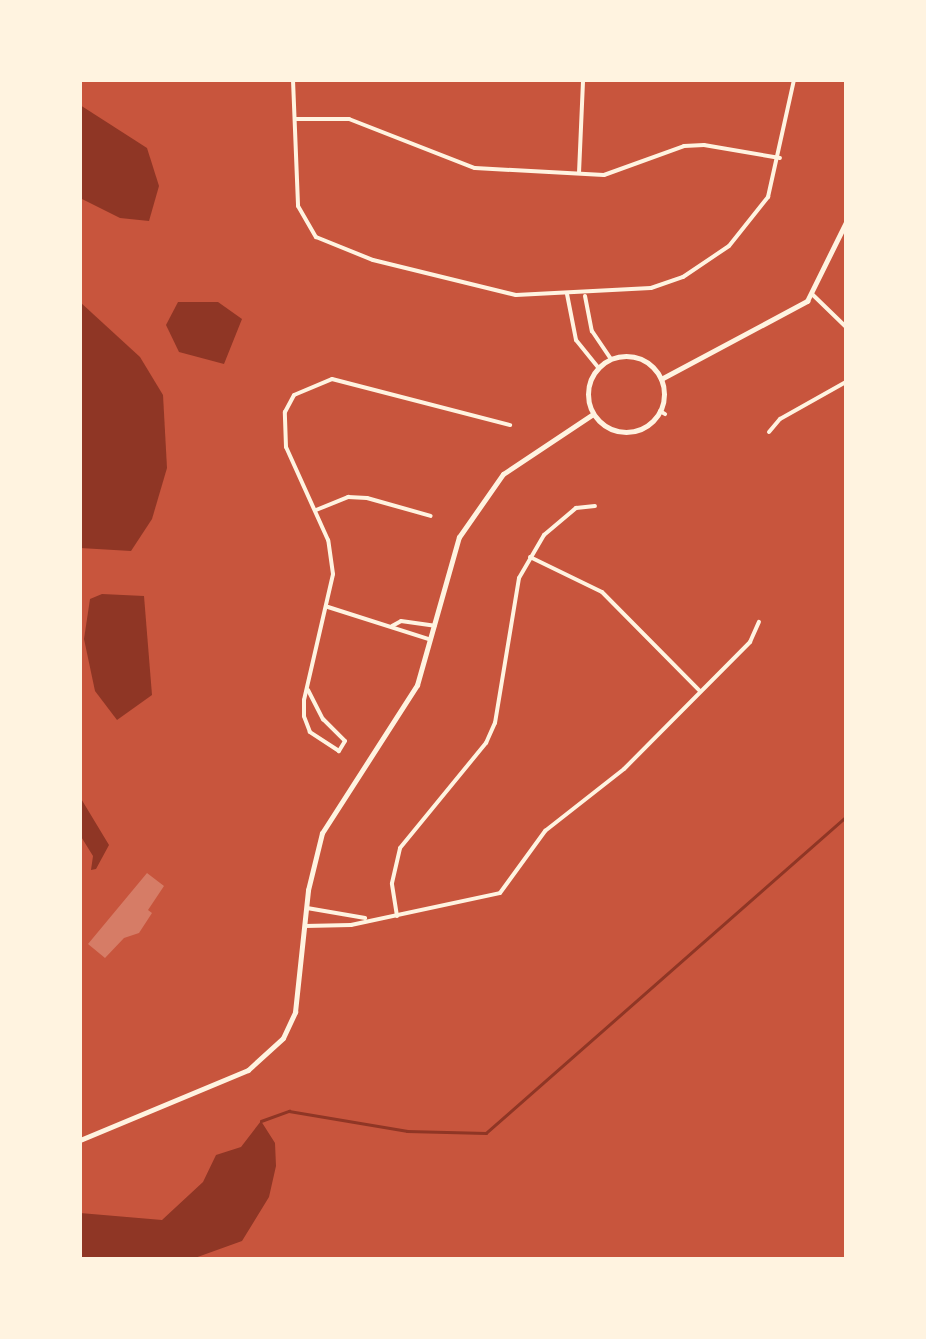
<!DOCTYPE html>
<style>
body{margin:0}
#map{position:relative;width:926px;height:1339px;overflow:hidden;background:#c8553d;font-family:"PT Sans Narrow",sans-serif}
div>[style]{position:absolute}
.water>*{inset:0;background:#8f3625}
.stream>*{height:2.5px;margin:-1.25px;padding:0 1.25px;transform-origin:1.25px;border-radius:1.25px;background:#8f3625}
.building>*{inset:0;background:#d67c66}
.minor>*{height:4px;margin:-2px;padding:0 2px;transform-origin:2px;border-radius:2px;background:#fff3e0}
.tertiary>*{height:5px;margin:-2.5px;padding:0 2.5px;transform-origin:2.5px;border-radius:2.5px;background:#fff3e0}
.tertiary>.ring{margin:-2.5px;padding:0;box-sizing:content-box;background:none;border:5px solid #fff3e0;border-radius:50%}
span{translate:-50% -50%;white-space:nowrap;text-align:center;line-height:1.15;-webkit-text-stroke:8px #fff3e0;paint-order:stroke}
.frame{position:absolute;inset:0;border:82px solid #fff3e0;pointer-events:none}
</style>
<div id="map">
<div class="water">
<div style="clip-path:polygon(80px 105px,147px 148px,159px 186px,149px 221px,120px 218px,80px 198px)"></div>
<div style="clip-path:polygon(80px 302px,140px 357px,163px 395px,167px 468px,152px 519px,131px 551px,80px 548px)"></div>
<div style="clip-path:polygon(178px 302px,218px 302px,242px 319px,224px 364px,179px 352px,166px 325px)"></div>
<div style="clip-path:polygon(102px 594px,144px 596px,152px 695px,117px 720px,95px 691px,84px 639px,90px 599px)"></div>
<div style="clip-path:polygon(80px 797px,109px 845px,96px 869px,91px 870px,93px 856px,80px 835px)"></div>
<div style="clip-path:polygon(261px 1121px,275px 1143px,276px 1166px,269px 1197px,242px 1241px,192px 1259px,80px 1259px,80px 1213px,162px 1220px,203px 1182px,216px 1155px,241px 1147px)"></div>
</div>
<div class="stream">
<div style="left:261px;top:1121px;width:30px;rotate:-20deg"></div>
<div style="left:289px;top:1111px;width:120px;rotate:9.6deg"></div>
<div style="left:407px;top:1131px;width:79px;rotate:1.5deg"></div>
<div style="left:486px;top:1133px;width:479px;rotate:-41.3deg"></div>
</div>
<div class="building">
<div style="clip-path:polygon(147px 873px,164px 886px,148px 910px,152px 913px,139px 933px,124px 938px,105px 958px,88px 944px)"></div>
</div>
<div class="minor">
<div style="left:293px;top:80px;width:126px;rotate:87.7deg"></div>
<div style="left:298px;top:206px;width:36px;rotate:60deg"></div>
<div style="left:316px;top:237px;width:61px;rotate:22deg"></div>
<div style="left:373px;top:260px;width:147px;rotate:13.8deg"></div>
<div style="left:516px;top:295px;width:135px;rotate:-3deg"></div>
<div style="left:651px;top:288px;width:34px;rotate:-19deg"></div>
<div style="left:683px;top:277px;width:55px;rotate:-34deg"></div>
<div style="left:729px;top:246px;width:63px;rotate:-51.5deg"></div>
<div style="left:768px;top:197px;width:120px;rotate:-77.5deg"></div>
<div style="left:296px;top:119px;width:53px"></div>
<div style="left:349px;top:119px;width:135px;rotate:21.3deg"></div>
<div style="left:475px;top:168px;width:129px;rotate:3.1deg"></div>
<div style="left:604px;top:175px;width:85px;rotate:-19.9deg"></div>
<div style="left:684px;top:146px;width:20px;rotate:-3deg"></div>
<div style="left:704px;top:145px;width:77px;rotate:9.7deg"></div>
<div style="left:579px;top:173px;width:93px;rotate:-87.5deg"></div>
<div style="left:567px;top:294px;width:47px;rotate:78.9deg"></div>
<div style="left:576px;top:340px;width:35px;rotate:51deg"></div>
<div style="left:812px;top:294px;width:47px;rotate:44.1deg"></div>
<div style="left:585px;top:296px;width:36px;rotate:79deg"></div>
<div style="left:592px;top:331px;width:34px;rotate:56deg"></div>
<div style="left:660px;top:411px;width:6px;rotate:31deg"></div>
<div style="left:769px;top:432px;width:17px;rotate:-50deg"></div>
<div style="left:780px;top:419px;width:76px;rotate:-29.3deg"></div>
<div style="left:316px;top:510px;width:35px;rotate:-22deg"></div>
<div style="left:348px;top:497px;width:19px;rotate:3deg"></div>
<div style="left:367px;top:498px;width:66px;rotate:15.7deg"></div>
<div style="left:530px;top:557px;width:80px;rotate:25.9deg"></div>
<div style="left:602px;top:592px;width:139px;rotate:45.3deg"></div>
<div style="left:328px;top:607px;width:105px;rotate:17.7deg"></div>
<div style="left:392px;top:626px;width:10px;rotate:-29deg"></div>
<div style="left:401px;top:621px;width:34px;rotate:8deg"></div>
<div style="left:308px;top:690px;width:33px;rotate:63deg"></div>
<div style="left:323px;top:719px;width:31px;rotate:45deg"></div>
<div style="left:345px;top:741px;width:12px;rotate:121deg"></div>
<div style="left:339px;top:751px;width:35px;rotate:-147deg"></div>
<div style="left:310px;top:732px;width:17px;rotate:-111deg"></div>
<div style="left:304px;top:716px;width:16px;rotate:-90deg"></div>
<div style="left:304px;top:700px;width:129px;rotate:-77deg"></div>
<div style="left:333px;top:574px;width:34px;rotate:-98deg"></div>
<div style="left:328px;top:540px;width:102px;rotate:-114.3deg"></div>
<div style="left:286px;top:447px;width:35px;rotate:-92deg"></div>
<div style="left:285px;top:412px;width:19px;rotate:-62deg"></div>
<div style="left:294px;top:395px;width:41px;rotate:-22.8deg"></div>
<div style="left:332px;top:379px;width:184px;rotate:14.5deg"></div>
<div style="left:307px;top:908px;width:59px;rotate:9.8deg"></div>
<div style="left:397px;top:916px;width:33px;rotate:-99deg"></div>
<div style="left:392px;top:883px;width:36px;rotate:-77deg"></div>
<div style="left:400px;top:848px;width:136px;rotate:-50.7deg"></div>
<div style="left:486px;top:743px;width:22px;rotate:-66deg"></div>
<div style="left:495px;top:723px;width:147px;rotate:-80.6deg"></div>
<div style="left:519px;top:578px;width:50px;rotate:-59.8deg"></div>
<div style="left:544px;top:535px;width:42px;rotate:-40.2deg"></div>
<div style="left:576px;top:508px;width:19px;rotate:-6deg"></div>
<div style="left:305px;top:926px;width:46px;rotate:-1.2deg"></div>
<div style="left:351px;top:925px;width:152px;rotate:-12.1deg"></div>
<div style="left:500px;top:893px;width:77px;rotate:-54deg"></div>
<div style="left:545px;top:831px;width:100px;rotate:-38.1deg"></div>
<div style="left:624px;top:769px;width:179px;rotate:-45.2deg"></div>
<div style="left:750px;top:642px;width:22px;rotate:-66deg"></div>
</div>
<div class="tertiary">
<div class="ring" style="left:588px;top:356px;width:71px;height:71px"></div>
<div style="left:661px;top:379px;width:166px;rotate:-28.1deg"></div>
<div style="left:807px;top:301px;width:88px;rotate:-63.7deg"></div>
<div style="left:80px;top:1140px;width:182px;rotate:-22.6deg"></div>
<div style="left:248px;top:1070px;width:47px;rotate:-42.4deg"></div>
<div style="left:283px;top:1038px;width:29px;rotate:-65deg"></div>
<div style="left:295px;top:1012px;width:123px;rotate:-83.9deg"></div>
<div style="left:308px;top:890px;width:59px;rotate:-76.2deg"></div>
<div style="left:322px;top:833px;width:176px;rotate:-57.3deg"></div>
<div style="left:417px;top:685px;width:154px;rotate:-74.2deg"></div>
<div style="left:459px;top:537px;width:77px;rotate:-55.1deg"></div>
<div style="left:503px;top:474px;width:108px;rotate:-33.7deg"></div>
</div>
<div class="frame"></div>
</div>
